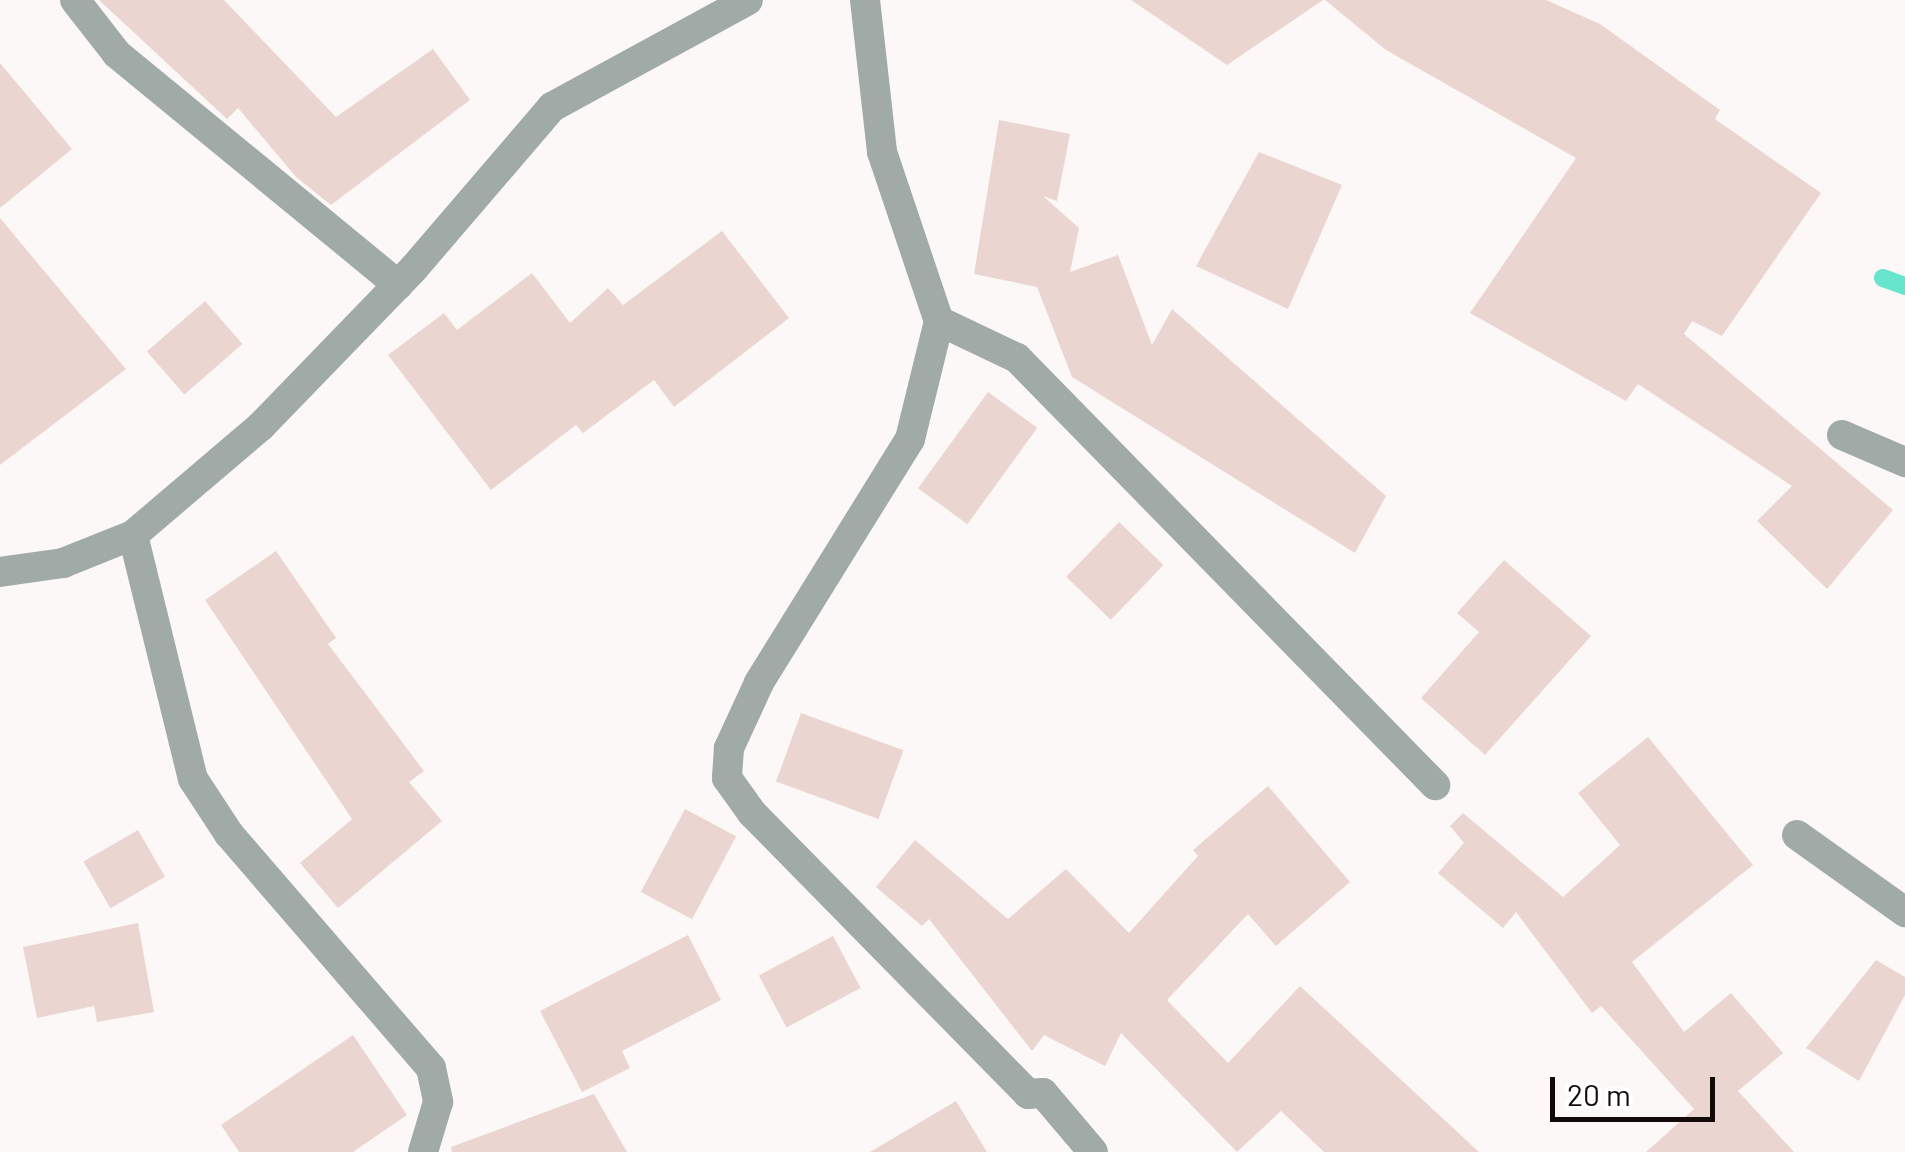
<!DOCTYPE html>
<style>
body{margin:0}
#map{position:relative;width:1905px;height:1152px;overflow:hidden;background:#fcf8f7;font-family:Barlow,sans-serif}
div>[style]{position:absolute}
.stream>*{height:18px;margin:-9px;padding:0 9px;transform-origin:9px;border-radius:9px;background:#66e5cc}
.building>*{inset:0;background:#ebd5d0;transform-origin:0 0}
.minor>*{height:30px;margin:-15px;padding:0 15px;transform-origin:15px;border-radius:15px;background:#a0aaa7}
span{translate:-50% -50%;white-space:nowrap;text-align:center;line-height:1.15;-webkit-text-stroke:8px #fff;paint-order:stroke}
.scale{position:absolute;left:1550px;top:1077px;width:165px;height:45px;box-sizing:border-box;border:5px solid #110a08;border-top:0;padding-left:12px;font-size:30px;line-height:35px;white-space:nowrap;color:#110a08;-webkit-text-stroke:8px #fff;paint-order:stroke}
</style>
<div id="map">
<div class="stream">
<div style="left:1883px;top:278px;width:23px;rotate:20deg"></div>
</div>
<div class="building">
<div style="clip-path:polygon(99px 0,224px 0,336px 117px,433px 49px,470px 100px,331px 205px,296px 177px,238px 108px,227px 119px)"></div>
<div style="clip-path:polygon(1131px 0,1323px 0,1227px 65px)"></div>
<div style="clip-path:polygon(1325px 0,1546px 0,1600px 24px,1720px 110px,1715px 119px,1821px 193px,1722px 336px,1692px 321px,1684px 334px,1893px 510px,1827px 589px,1757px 521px,1792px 486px,1638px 384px,1626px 401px,1470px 313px,1576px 158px,1386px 50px)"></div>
<div style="clip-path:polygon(0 63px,72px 149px,0 208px)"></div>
<div style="clip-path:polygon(999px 120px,1070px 134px,1057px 201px,1043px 196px,1079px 228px,1070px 272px,1118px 255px,1152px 345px,1172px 309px,1386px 496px,1355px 553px,1072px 377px,1037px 287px,974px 274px)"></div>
<div style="clip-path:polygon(1259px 152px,1342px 185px,1288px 309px,1196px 266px)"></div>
<div style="clip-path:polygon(0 218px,126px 369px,0 465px)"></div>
<div style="clip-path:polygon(722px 231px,789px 318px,674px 407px,654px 380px,583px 433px,576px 425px,491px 490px,388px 355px,444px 313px,457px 330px,532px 273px,570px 323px,608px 288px,623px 305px)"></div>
<div style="left:205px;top:301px;width:57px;height:77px;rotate:49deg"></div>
<div style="left:988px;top:392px;width:61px;height:119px;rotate:36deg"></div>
<div style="left:1119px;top:522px;width:62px;height:76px;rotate:44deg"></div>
<div style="clip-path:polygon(276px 551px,336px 638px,328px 644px,424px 771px,409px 782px,442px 821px,338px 908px,300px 863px,352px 819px,205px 600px)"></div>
<div style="clip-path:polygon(1504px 560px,1591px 636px,1485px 755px,1421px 698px,1479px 632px,1457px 613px)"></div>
<div style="left:801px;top:713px;width:109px;height:73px;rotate:20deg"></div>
<div style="clip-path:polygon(1648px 737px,1753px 865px,1632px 962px,1684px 1032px,1731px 993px,1783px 1053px,1738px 1091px,1794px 1152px,1646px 1152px,1694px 1109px,1601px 1006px,1592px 1013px,1516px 912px,1503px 928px,1438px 873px,1464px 843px,1450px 826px,1463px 813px,1563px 897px,1620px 845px,1578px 793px)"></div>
<div style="clip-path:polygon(1268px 786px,1350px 882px,1276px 946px,1248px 914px,1167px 1000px,1228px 1063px,1300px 986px,1479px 1152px,1324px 1152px,1281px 1111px,1237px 1152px,1121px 1033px,1105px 1066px,1044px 1035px,1032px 1051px,929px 919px,922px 926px,876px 887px,915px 840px,1008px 919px,1066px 869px,1129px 933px,1198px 856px,1193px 850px)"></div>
<div style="left:685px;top:809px;width:58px;height:94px;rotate:28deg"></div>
<div style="left:138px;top:830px;width:54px;height:63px;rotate:60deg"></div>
<div style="clip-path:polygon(138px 923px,154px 1012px,97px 1022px,94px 1006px,37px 1018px,23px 947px)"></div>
<div style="clip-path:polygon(688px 935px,721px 1000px,622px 1051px,630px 1068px,582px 1092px,540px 1011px)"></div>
<div style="left:833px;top:936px;width:59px;height:84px;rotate:62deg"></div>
<div style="clip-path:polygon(1876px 960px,1905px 977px,1905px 995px,1859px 1081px,1806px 1048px)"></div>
<div style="clip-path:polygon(353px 1035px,407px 1115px,353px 1152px,239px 1152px,221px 1125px)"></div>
<div style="clip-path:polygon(594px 1094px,627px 1152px,452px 1152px,451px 1147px)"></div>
<div style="clip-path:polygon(956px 1101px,987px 1152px,870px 1152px)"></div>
</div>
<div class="minor">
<div style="left:75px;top:0;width:68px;rotate:52.1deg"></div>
<div style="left:117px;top:54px;width:364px;rotate:39.4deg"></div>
<div style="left:865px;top:0;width:153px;rotate:83.6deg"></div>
<div style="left:882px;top:152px;width:178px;rotate:71.4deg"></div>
<div style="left:939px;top:321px;width:122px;rotate:103.8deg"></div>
<div style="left:910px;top:439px;width:287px;rotate:121.8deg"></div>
<div style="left:759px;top:683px;width:72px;rotate:114.8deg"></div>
<div style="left:729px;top:748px;width:30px;rotate:94deg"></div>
<div style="left:727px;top:778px;width:43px;rotate:54.5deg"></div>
<div style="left:752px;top:813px;width:394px;rotate:45.5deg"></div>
<div style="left:1028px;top:1094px;width:15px;rotate:-4deg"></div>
<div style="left:1043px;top:1093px;width:77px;rotate:49.7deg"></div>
<div style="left:939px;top:321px;width:86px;rotate:25.4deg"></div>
<div style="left:1017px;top:358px;width:598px;rotate:45.61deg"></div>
<div style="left:1842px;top:435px;width:69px;rotate:23.2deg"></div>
<div style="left:133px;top:535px;width:251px;rotate:76.2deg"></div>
<div style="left:193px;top:779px;width:66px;rotate:56.8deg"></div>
<div style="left:229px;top:834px;width:309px;rotate:49.2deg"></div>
<div style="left:431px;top:1068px;width:35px;rotate:78deg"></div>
<div style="left:438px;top:1102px;width:52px;rotate:106.7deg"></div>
<div style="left:0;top:572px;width:64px;rotate:-8.1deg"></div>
<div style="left:63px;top:563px;width:75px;rotate:-21.8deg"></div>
<div style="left:133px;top:535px;width:168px;rotate:-40.4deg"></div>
<div style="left:261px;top:426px;width:220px;rotate:-45.9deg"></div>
<div style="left:414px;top:268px;width:212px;rotate:-49.4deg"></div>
<div style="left:552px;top:107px;width:223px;rotate:-28.6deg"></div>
<div style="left:1797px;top:835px;width:133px;rotate:35.5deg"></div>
</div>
<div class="scale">20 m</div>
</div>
